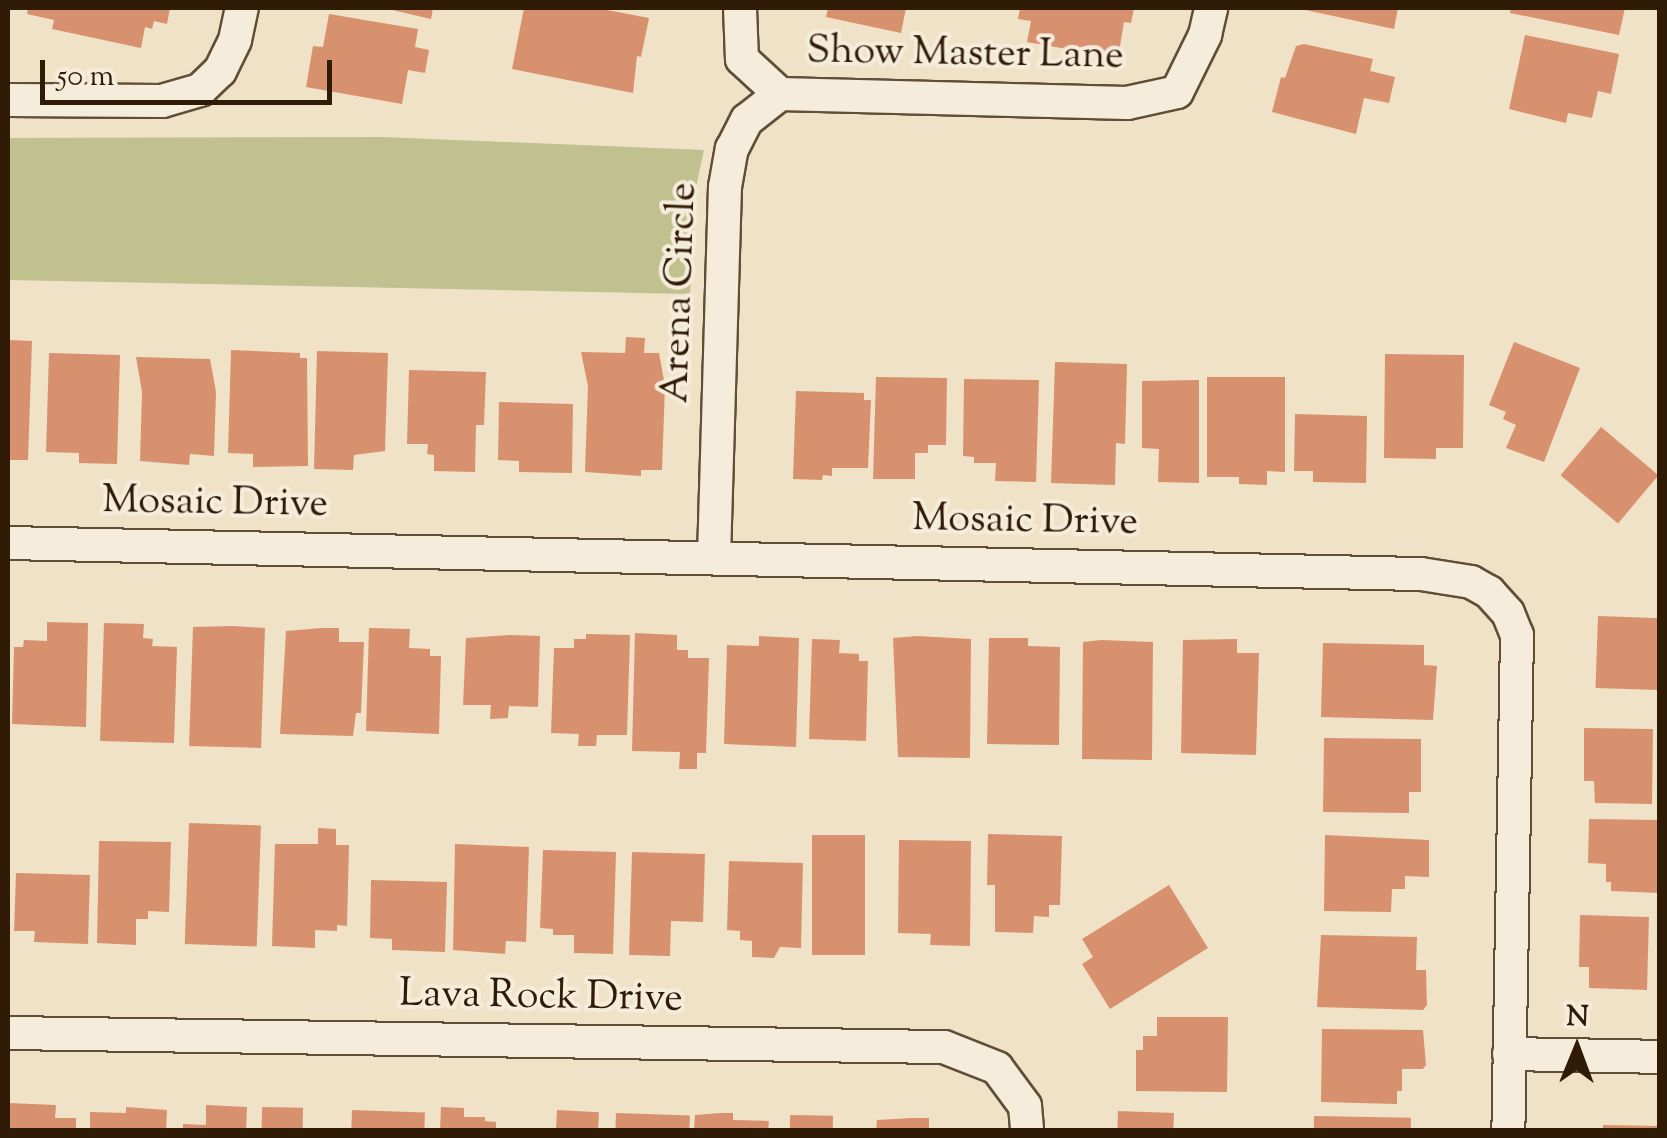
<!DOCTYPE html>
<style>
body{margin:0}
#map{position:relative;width:1667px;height:1138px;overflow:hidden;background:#efe2c7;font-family:"Sorts Mill Goudy",serif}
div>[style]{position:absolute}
.green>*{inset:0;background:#c1c190}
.building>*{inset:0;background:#d8916e;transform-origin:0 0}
.roads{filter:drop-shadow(2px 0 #604e36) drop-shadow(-2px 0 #604e36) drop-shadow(0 2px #604e36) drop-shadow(0 -2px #604e36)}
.minor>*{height:32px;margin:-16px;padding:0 16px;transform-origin:16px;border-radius:16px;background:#f5ecdb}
span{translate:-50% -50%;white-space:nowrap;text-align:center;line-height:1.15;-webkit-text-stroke:8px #f5ecdb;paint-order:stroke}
.street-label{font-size:40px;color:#301c06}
.frame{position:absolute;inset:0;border:10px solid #301c06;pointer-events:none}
.north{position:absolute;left:1527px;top:998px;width:100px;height:100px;-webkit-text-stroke:8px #f5ecdb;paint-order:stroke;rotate:1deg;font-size:28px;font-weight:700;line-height:40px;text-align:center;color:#301c06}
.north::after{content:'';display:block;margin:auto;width:35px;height:45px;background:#301c06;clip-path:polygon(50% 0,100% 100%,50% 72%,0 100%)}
.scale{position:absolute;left:40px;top:60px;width:292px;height:45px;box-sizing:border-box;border:5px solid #301c06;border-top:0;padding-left:12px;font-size:30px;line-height:35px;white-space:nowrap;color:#301c06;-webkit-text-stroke:8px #f5ecdb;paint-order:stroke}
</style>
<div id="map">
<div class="green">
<div style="clip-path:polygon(382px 137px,704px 150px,697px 182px,690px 294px,8px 280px,8px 138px)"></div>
</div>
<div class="building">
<div style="clip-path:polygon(28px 8px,170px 8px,167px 24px,154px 21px,152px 29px,145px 27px,141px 48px,52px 29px,54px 20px,27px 14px)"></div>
<div style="clip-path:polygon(384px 8px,433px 8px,431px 19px)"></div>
<div style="clip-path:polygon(524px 8px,597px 8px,649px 18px,641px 57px,637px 56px,633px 93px,512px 69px)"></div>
<div style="clip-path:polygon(828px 8px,906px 8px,901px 33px,826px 17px)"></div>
<div style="clip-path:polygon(1020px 8px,1134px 8px,1131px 23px,1124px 22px,1118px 58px,1027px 42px,1031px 21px,1018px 19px)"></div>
<div style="clip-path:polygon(1296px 8px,1398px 8px,1394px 29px)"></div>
<div style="clip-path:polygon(1511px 8px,1625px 8px,1619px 35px,1510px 13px)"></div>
<div style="clip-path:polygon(329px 14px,418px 29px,415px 47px,429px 50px,425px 73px,408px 70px,402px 104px,306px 87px,313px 46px,323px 47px)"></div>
<div style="clip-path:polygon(1525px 35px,1619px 54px,1611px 94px,1598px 91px,1592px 118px,1568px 113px,1566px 123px,1509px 109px)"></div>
<div style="clip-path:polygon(1304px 44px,1373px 59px,1370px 71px,1395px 77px,1389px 103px,1364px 98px,1356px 134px,1272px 112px,1281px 77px,1285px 78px,1296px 46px)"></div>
<div style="clip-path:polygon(626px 337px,645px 338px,644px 353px,659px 353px,665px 386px,662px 470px,641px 470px,641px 476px,585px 472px,588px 386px,581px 352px,625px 353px)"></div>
<div style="clip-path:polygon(8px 340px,32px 341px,28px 460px,8px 460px)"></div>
<div style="clip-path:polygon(1514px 342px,1580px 368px,1544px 462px,1506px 448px,1516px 425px,1503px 419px,1506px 412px,1489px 405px)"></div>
<div style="clip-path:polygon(231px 350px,300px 353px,300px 358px,307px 358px,308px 466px,253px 467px,253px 454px,228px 453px)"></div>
<div style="clip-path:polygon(317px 351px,388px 353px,385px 451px,354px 455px,353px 470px,314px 469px)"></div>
<div style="clip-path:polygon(49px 353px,120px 355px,117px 464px,79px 463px,79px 453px,46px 452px)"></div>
<div style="clip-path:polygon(1385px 354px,1464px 355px,1463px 448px,1436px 448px,1436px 459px,1384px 458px)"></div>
<div style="clip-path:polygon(136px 357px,210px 359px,216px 392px,214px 456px,190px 454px,189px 465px,140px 461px,142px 392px)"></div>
<div style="clip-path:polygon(1055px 362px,1127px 364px,1125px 444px,1116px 443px,1115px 485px,1051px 483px)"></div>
<div style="clip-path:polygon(409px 370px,486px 372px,484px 425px,476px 425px,475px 472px,434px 471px,434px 455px,427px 454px,428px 444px,407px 444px)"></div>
<div style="clip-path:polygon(876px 377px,947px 378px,946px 445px,928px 445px,928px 453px,915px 453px,915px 479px,873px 479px)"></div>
<div style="clip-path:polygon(1207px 377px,1285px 377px,1285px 472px,1267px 471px,1267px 485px,1239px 484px,1239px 477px,1207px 477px)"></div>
<div style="clip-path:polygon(964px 379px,1039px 380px,1036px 482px,995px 481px,996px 463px,974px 463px,974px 457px,963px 456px)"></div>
<div style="clip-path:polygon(1199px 380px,1199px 483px,1158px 482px,1159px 449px,1142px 448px,1142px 381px)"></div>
<div style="clip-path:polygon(796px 391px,864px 393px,864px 400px,871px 400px,868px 468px,832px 468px,832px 476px,823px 475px,822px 480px,793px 479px)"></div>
<div style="clip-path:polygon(499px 402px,573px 404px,572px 473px,519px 472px,519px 461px,498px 460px)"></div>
<div style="clip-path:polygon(1295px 414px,1367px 416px,1366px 483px,1313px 482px,1313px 471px,1294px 471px)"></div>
<div style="left:1601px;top:427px;width:75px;height:63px;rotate:40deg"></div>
<div style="left:1598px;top:616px;width:62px;height:72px;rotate:2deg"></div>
<div style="clip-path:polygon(47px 622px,88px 623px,86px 727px,12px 724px,14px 647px,23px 647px,24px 640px,47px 641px)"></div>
<div style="clip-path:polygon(104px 623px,144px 624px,143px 638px,153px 639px,152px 646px,177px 647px,174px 743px,100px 741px)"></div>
<div style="clip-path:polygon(233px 626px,265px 628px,261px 748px,189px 746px,193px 627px)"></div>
<div style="clip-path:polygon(321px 628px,339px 628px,339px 642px,364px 642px,361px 713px,356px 713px,353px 736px,280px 734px,286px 631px)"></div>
<div style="clip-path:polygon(369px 628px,410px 629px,409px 648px,430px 649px,430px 656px,441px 656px,439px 734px,366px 731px)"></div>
<div style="clip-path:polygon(635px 633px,677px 635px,677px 650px,688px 650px,688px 658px,709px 658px,706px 753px,697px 753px,697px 769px,679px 769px,680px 752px,632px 751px)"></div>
<div style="clip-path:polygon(586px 634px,630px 635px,627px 735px,597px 735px,596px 746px,578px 746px,579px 734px,551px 733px,554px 648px,574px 648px,574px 639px,586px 639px)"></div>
<div style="clip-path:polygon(510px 635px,540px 636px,538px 707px,509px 706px,508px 718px,490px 719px,491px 705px,463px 705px,466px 638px)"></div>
<div style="clip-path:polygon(759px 636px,799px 638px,796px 747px,724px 744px,727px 645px,759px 646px)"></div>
<div style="clip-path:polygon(917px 636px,971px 639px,970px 758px,898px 757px,893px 638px)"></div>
<div style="clip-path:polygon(989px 638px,1028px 638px,1028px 646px,1060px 647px,1059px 745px,987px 744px)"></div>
<div style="clip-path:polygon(812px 639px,840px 640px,839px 653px,859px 654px,859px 661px,868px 661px,866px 741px,809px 739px)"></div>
<div style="clip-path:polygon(1237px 639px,1237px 653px,1259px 653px,1256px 755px,1181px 753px,1183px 640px)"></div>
<div style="clip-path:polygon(1101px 640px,1153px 642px,1152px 760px,1082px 759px,1083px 642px)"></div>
<div style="clip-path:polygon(1323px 643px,1424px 645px,1424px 665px,1437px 666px,1433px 720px,1321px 717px)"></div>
<div style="clip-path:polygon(1584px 728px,1653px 729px,1652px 804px,1595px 803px,1594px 781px,1584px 781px)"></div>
<div style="clip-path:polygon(1324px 738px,1421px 739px,1421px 792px,1409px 792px,1409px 813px,1323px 812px)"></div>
<div style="clip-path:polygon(1589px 819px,1660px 820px,1660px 893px,1611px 891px,1611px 882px,1606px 882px,1606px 864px,1588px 863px)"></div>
<div style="left:189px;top:823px;width:72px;height:121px;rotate:2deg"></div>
<div style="clip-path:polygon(318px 828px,336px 829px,336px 845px,349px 845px,347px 926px,337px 925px,337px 931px,315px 930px,315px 948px,272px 946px,275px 844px,318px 844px)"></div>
<div style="clip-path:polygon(988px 834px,1062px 836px,1060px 905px,1049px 905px,1049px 917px,1034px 916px,1033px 933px,995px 932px,995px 885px,987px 885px)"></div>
<div style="left:812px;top:835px;width:53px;height:120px"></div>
<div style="clip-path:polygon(1325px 835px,1429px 840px,1429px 877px,1405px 876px,1405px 889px,1392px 889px,1391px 912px,1324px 911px)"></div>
<div style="clip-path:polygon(899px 840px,971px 841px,970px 946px,930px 945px,931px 934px,898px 933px)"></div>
<div style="clip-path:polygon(99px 841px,171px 842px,169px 912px,148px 911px,148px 919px,136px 919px,136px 945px,97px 943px)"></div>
<div style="clip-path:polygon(455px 844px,529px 847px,526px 942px,506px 941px,505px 954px,453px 950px)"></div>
<div style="clip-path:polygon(543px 850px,616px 852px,613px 954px,574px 953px,574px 935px,553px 935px,553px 929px,540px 928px)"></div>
<div style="clip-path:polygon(632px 852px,705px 854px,703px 922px,671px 921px,670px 956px,629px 955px)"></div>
<div style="clip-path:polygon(729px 861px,803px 863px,801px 948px,780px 947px,774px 958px,752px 957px,752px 941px,740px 940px,740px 931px,727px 930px)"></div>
<div style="clip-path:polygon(16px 873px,90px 875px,88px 944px,34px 942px,35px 931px,14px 931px)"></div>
<div style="clip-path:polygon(371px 880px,447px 882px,445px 952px,392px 950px,392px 939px,370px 938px)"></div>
<div style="clip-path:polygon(1169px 885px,1208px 948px,1110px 1009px,1082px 964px,1093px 957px,1082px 939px)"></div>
<div style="clip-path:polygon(1580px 915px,1649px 917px,1647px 990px,1589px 988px,1589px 967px,1579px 967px)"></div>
<div style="clip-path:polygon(1321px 935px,1417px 937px,1416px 970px,1426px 970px,1427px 1005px,1423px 1010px,1317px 1007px)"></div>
<div style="clip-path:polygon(1157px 1017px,1228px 1017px,1227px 1092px,1136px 1091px,1136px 1050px,1143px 1050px,1143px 1036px,1157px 1036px)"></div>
<div style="clip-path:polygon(1322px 1029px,1423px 1030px,1426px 1065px,1423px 1069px,1402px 1069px,1402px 1091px,1397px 1091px,1397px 1104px,1321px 1102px)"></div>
<div style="clip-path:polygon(8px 1103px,56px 1105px,55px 1118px,76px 1118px,76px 1130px,8px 1130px)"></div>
<div style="clip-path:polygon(206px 1105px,247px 1107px,246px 1130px,183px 1130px,183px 1124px,206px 1125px)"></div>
<div style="clip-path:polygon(126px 1107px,167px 1110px,166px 1130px,90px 1130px,90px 1112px,126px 1113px)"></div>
<div style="left:262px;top:1107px;width:41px;height:23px;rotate:1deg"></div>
<div style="clip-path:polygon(441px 1107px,464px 1108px,464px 1117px,485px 1117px,485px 1121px,496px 1122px,496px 1130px,440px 1130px)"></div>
<div style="left:352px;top:1110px;width:73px;height:20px;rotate:2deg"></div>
<div style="left:557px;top:1110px;width:42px;height:20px;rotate:3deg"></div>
<div style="left:1118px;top:1111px;width:56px;height:19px;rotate:2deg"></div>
<div style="left:616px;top:1113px;width:74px;height:17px;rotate:2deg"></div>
<div style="clip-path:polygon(721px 1113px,733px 1113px,733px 1120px,769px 1121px,768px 1130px,694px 1130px,695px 1115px)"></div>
<div style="left:790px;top:1115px;width:43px;height:15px;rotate:1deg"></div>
<div style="left:1314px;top:1116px;width:97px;height:14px;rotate:1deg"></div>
<div style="clip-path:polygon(911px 1118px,929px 1118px,929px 1130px,876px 1130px,877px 1120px)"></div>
<div style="clip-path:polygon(1603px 1125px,1660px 1126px,1660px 1130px,1603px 1130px)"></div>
</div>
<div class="roads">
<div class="minor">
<div style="left:740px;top:8px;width:51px;rotate:87.8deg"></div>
<div style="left:742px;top:59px;width:52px;rotate:42.6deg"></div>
<div style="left:780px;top:94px;width:347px;rotate:1.5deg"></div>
<div style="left:1127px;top:103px;width:51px;rotate:-12.4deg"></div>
<div style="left:1177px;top:92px;width:64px;rotate:-63.8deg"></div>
<div style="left:1205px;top:35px;width:28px;rotate:-77deg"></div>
<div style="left:8px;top:100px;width:154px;rotate:0.4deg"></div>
<div style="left:162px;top:101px;width:40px;rotate:-16deg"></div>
<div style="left:200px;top:90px;width:28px;rotate:-44deg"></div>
<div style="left:220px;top:71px;width:34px;rotate:-64deg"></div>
<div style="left:235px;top:40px;width:33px;rotate:-78deg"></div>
<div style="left:8px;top:543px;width:1413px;rotate:1.26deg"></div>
<div style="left:1421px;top:574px;width:51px;rotate:9.1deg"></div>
<div style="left:1471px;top:582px;width:21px;rotate:29deg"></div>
<div style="left:1489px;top:592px;width:28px;rotate:48deg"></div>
<div style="left:1508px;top:613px;width:24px;rotate:68deg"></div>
<div style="left:1517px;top:635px;width:495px;rotate:91deg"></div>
<div style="left:714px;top:557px;width:370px;rotate:-88.3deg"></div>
<div style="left:725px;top:187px;width:39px;rotate:-80deg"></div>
<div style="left:732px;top:149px;width:33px;rotate:-63deg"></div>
<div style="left:747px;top:120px;width:42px;rotate:-38.2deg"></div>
<div style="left:8px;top:1033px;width:936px;rotate:0.86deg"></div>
<div style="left:944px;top:1047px;width:57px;rotate:21.6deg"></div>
<div style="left:997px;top:1068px;width:47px;rotate:53.6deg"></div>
<div style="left:1025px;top:1106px;width:24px;rotate:85deg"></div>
<div style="left:1509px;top:1054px;width:151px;rotate:1.1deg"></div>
</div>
</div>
<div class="street-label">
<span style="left:965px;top:55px;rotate:1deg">Show Master Lane</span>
<span style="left:681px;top:293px;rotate:-88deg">Arena Circle</span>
<span style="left:215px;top:504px;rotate:1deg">Mosaic Drive</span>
<span style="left:1025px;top:522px;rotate:1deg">Mosaic Drive</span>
<span style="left:541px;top:998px;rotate:1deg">Lava Rock Drive</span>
</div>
<div class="frame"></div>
<div class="north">N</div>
<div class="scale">50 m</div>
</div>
